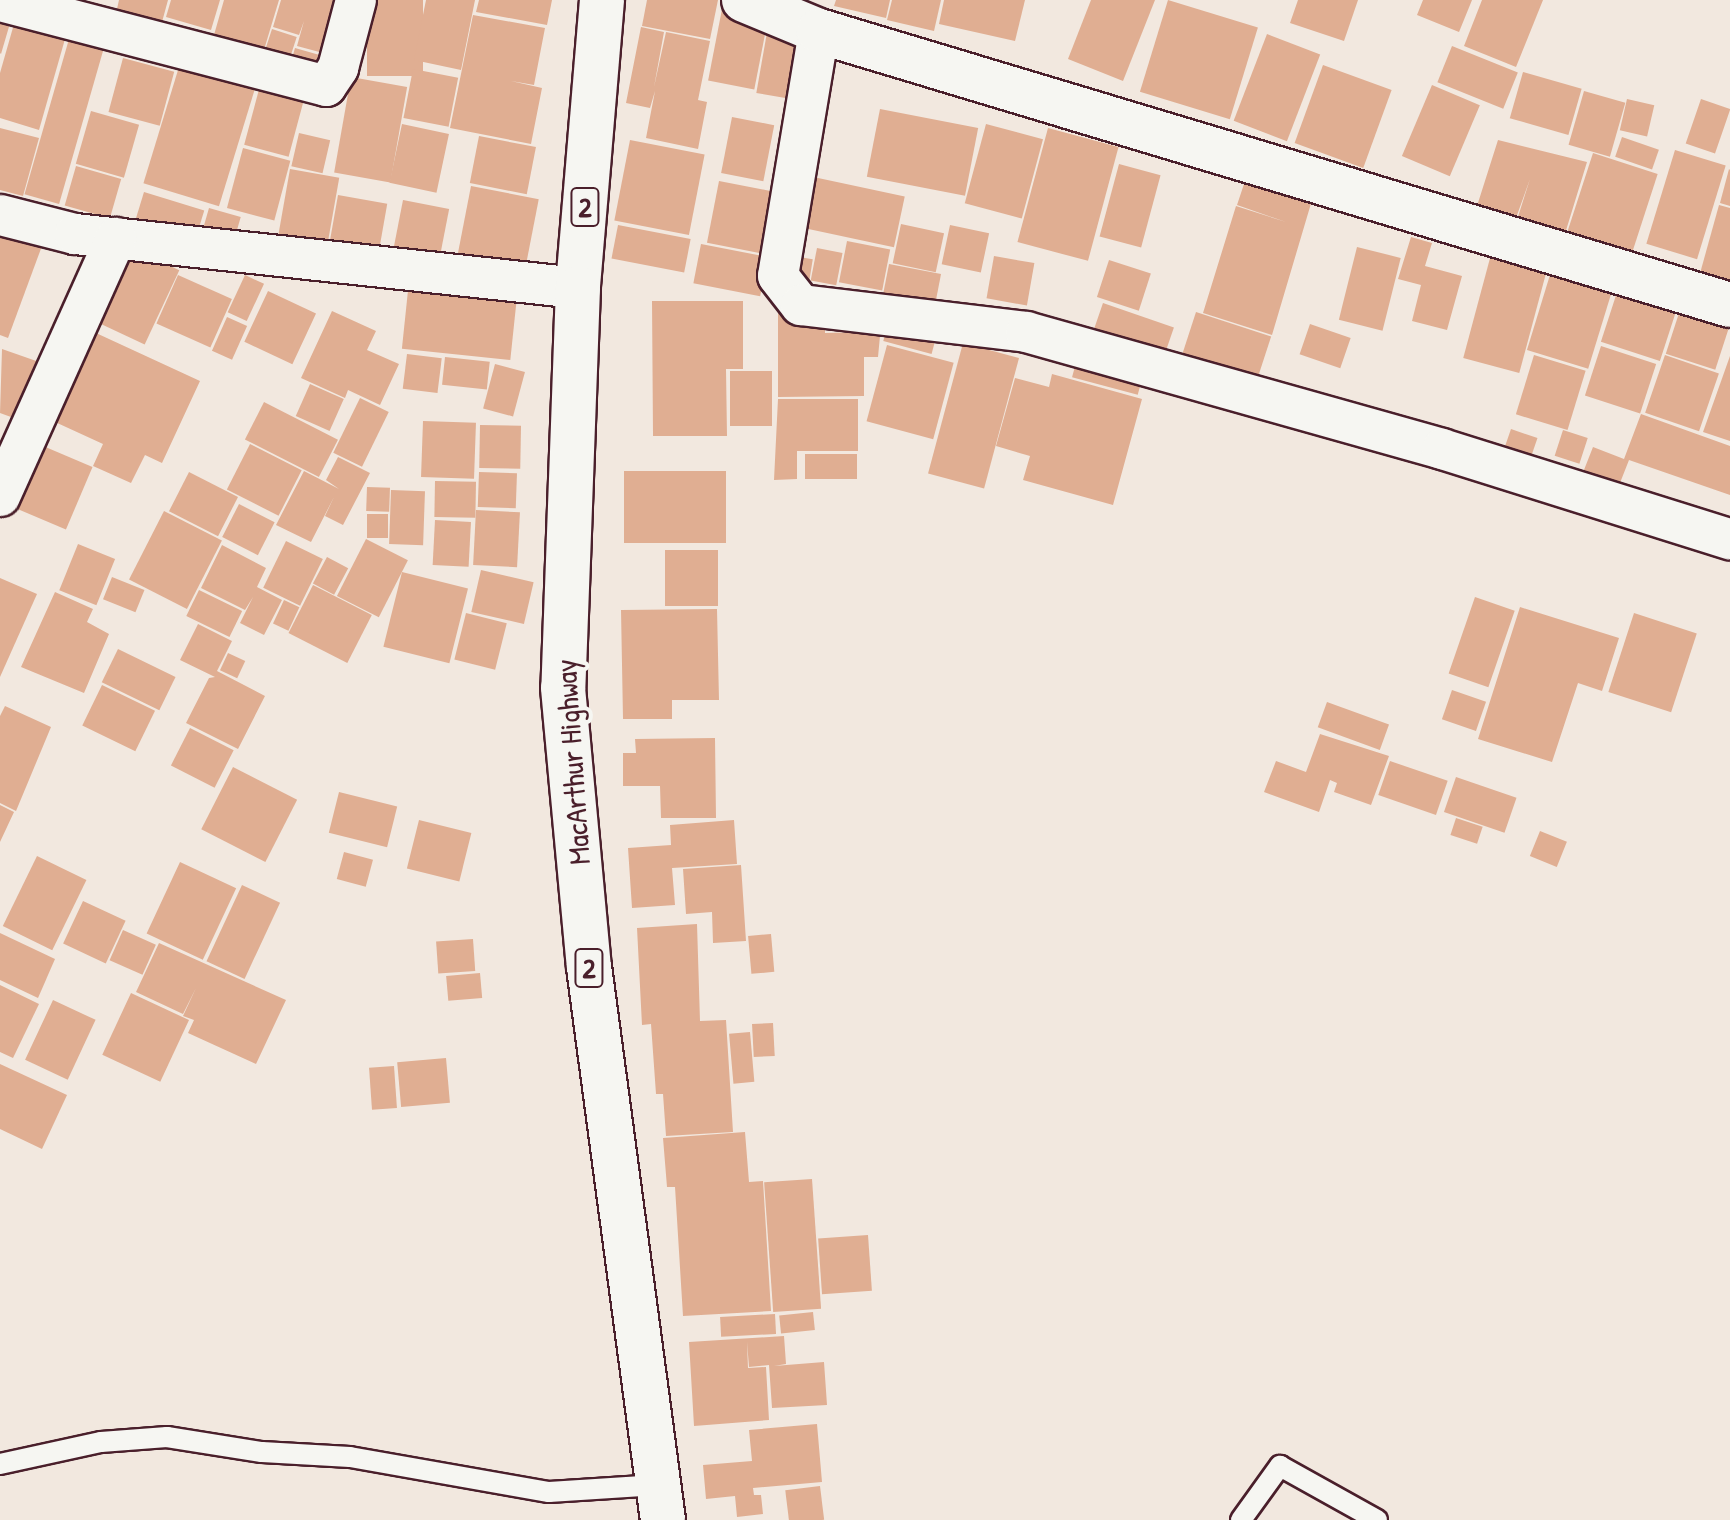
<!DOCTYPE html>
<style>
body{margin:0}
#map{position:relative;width:1730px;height:1520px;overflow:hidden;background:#f2e8df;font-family:"Patrick Hand",sans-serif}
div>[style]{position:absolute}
.building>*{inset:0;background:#e0ae92;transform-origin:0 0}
.roads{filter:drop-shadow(2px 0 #4a1f2b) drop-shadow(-2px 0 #4a1f2b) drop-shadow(0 2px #4a1f2b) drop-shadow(0 -2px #4a1f2b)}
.lane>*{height:20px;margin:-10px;padding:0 10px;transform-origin:10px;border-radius:10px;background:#f6f6f2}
.street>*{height:40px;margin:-20px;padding:0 20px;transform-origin:20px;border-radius:20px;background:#f6f6f2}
.secondary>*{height:44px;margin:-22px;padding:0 22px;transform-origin:22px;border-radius:22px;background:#f6f6f2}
.highway>*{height:44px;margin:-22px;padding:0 22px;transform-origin:22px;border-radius:22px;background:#f6f6f2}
span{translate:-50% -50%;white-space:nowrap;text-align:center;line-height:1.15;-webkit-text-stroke:8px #f6f6f2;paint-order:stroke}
.shield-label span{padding:2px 6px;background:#f6f6f2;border:2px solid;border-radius:6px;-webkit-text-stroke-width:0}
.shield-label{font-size:28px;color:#4a1f2b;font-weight:700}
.street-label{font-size:30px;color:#4a1f2b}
</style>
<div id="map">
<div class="building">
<div style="clip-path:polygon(119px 0,168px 0,162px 22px,117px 9px)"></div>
<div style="clip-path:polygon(171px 0,220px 0,211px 30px,166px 17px)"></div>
<div style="clip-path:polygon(224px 0,279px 0,260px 63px,210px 49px)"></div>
<div style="clip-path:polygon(281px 0,352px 0,338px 57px,297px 46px,304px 21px,299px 35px,273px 27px)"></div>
<div style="left:367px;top:0;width:56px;height:76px"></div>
<div style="clip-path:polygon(426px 0,475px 0,461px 70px,414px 60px)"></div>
<div style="clip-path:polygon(479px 0,552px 0,547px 25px,476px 12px)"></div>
<div style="clip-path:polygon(647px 0,718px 0,710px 39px,642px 26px)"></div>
<div style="clip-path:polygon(836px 0,890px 0,886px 18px,834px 6px)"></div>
<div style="clip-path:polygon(892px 0,941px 0,934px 31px,887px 20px)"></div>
<div style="clip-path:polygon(944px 0,1025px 0,1015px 41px,939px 24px)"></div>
<div style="clip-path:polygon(1091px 0,1155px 0,1123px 81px,1068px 59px)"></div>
<div style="left:1168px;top:0;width:94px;height:96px;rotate:17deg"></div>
<div style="clip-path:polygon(1298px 0,1358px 0,1344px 41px,1290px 23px)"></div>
<div style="clip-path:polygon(1423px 0,1472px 0,1459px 32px,1417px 15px)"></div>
<div style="clip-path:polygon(1482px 0,1543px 0,1516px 67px,1464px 46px)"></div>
<div style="left:723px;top:4px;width:47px;height:78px;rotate:11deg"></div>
<div style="clip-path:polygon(0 10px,13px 13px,1px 54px,0 53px)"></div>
<div style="clip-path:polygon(18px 10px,69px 25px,39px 130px,0 118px,0 73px)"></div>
<div style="clip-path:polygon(473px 15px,545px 28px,534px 85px,511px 81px,542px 88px,531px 144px,450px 128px)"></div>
<div style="left:769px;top:21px;width:40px;height:73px;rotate:10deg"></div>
<div style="left:73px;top:25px;width:36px;height:176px;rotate:16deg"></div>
<div style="clip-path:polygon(641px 27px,664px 32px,654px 87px,666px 32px,710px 41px,698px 100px,707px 102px,698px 149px,646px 138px,655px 91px,650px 108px,626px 103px)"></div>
<div style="left:272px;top:29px;width:26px;height:30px;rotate:18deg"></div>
<div style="left:1267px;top:34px;width:57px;height:93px;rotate:21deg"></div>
<div style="left:1452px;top:46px;width:71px;height:39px;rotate:22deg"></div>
<div style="left:295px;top:48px;width:32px;height:26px;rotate:16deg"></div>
<div style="left:182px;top:57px;width:79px;height:132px;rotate:17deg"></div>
<div style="left:123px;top:58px;width:53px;height:56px;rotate:15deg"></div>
<div style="left:1323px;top:65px;width:73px;height:83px;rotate:20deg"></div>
<div style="left:413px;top:69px;width:46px;height:50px;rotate:11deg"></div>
<div style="left:1523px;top:72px;width:61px;height:48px;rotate:16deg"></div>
<div style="left:351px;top:77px;width:57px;height:97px;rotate:10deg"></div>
<div style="left:261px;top:82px;width:46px;height:65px;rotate:15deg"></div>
<div style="left:1432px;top:85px;width:52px;height:77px;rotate:23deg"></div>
<div style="left:1584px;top:91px;width:43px;height:56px;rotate:16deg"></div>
<div style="left:1627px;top:99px;width:28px;height:32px;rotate:13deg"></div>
<div style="left:1701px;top:99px;width:31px;height:47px;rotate:19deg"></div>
<div style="left:880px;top:109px;width:100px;height:69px;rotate:11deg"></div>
<div style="left:91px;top:111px;width:50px;height:55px;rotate:16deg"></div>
<div style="left:732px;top:117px;width:43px;height:57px;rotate:11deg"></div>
<div style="left:402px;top:124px;width:48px;height:60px;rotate:12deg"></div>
<div style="left:986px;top:124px;width:59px;height:82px;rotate:15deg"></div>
<div style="clip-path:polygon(0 128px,39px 138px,23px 196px,0 190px)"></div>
<div style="left:1048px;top:128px;width:73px;height:118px;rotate:15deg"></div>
<div style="left:299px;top:133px;width:32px;height:34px;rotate:13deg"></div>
<div style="left:479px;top:136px;width:58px;height:48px;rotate:11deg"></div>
<div style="left:1622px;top:137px;width:39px;height:21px;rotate:19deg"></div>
<div style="left:630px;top:140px;width:76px;height:82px;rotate:11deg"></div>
<div style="clip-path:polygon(1498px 140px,1587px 162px,1564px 237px,1516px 223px,1530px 179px,1516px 218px,1477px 206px)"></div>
<div style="left:243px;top:148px;width:49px;height:62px;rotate:15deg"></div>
<div style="left:1675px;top:150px;width:53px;height:98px;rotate:17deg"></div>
<div style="left:1593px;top:153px;width:68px;height:87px;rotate:18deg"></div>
<div style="left:1119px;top:164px;width:43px;height:75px;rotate:15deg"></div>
<div style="left:76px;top:166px;width:47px;height:41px;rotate:16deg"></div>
<div style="left:290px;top:169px;width:50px;height:76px;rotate:10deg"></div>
<div style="clip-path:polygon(1249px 169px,1315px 190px,1272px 335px,1203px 313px,1236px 206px,1286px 222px,1237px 205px)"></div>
<div style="clip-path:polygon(1729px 169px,1730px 170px,1730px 206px,1720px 203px)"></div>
<div style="left:804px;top:175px;width:103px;height:52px;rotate:12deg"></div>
<div style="left:719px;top:181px;width:56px;height:63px;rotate:11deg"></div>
<div style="left:471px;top:186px;width:69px;height:71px;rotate:11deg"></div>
<div style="left:144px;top:192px;width:63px;height:35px;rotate:17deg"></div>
<div style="left:338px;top:195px;width:50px;height:48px;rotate:10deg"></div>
<div style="left:403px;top:200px;width:47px;height:49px;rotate:11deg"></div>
<div style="clip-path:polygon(1719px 205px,1730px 208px,1730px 286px,1699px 277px)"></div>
<div style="left:209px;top:208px;width:33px;height:32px;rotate:16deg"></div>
<div style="clip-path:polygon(0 218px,46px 235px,8px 338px,0 335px)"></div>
<div style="left:901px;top:224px;width:44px;height:40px;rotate:12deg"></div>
<div style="left:618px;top:225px;width:74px;height:34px;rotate:11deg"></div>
<div style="left:950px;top:225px;width:40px;height:40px;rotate:12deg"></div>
<div style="clip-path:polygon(1411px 237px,1432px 243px,1425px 266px,1462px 276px,1447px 330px,1412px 321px,1421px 285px,1398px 279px)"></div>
<div style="left:847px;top:241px;width:44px;height:42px;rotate:11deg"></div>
<div style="left:701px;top:244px;width:68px;height:40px;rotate:11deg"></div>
<div style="left:1357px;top:247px;width:45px;height:75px;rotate:14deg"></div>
<div style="left:1493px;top:247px;width:58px;height:115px;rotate:15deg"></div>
<div style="left:817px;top:248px;width:26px;height:33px;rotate:11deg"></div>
<div style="left:134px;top:249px;width:50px;height:82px;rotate:25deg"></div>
<div style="left:793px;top:256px;width:20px;height:24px;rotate:9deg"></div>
<div style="left:994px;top:256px;width:41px;height:43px;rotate:10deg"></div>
<div style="left:1109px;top:260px;width:44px;height:39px;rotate:18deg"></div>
<div style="left:889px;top:264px;width:53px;height:35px;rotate:11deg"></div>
<div style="left:1553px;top:265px;width:64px;height:89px;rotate:17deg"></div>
<div style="left:178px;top:275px;width:59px;height:53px;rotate:24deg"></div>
<div style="left:245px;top:275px;width:21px;height:41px;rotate:25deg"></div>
<div style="left:1621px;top:280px;width:62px;height:65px;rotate:18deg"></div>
<div style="left:409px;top:281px;width:109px;height:68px;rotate:6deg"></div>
<div style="left:268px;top:291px;width:53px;height:56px;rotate:25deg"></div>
<div style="clip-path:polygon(652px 301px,743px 301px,743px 369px,726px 369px,727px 436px,653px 436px)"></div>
<div style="left:1103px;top:303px;width:75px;height:37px;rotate:19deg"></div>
<div style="clip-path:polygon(825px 310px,825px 333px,864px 332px,882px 315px,878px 357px,864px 357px,864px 396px,778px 397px,778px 311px)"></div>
<div style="left:1680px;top:310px;width:52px;height:46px;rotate:18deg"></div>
<div style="clip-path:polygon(332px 311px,376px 331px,367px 350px,399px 364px,380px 405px,348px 390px,345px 398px,301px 378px)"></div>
<div style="left:1196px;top:312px;width:79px;height:56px;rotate:18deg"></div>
<div style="left:890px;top:316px;width:50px;height:26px;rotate:15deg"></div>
<div style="left:227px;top:317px;width:22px;height:37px;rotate:24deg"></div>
<div style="left:1310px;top:324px;width:43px;height:32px;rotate:19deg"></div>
<div style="clip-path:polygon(83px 327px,200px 381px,162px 463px,145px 455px,131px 483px,93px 466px,103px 444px,42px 416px)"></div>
<div style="left:963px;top:343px;width:58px;height:135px;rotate:15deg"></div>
<div style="left:887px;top:345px;width:69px;height:79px;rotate:15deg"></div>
<div style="left:1601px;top:346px;width:58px;height:52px;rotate:18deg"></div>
<div style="clip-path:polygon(2px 349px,42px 363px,22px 421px,0 413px)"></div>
<div style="left:407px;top:354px;width:35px;height:35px;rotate:7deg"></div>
<div style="left:1078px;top:355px;width:68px;height:23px;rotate:15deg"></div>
<div style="left:1534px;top:355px;width:54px;height:62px;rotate:17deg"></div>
<div style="left:1665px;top:355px;width:57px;height:61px;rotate:19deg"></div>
<div style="clip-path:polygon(1730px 356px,1730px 441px,1703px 432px)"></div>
<div style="left:445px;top:357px;width:45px;height:28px;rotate:6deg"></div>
<div style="left:495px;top:364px;width:31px;height:46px;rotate:15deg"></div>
<div style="left:730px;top:371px;width:42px;height:55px"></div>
<div style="clip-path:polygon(1052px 374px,1142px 399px,1113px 505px,1023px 480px,1030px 456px,996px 446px,1015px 378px,1049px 387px)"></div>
<div style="left:310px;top:384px;width:37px;height:35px;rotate:24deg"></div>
<div style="left:360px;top:398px;width:32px;height:61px;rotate:26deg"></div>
<div style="clip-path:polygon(778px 399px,858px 399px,858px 451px,797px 451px,797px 479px,774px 480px)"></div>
<div style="left:264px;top:402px;width:83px;height:42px;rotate:27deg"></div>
<div style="clip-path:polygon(1641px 414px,1730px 446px,1730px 495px,1629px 460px,1618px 488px,1582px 475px,1593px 447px,1624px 459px)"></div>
<div style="left:423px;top:421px;width:53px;height:56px;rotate:2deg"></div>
<div style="left:480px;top:425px;width:41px;height:43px;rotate:1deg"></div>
<div style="left:1511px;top:429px;width:28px;height:22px;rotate:19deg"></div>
<div style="left:1563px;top:430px;width:26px;height:27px;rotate:18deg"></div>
<div style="left:29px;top:440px;width:69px;height:68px;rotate:23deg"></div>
<div style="left:250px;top:444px;width:58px;height:51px;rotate:27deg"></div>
<div style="left:805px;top:454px;width:52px;height:25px"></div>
<div style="clip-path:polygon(338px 457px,370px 473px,343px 525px,325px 516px,334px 497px,311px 542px,276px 525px,304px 471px,339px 489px,326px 480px)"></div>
<div style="left:624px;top:471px;width:102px;height:72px"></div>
<div style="left:189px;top:472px;width:55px;height:44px;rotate:27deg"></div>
<div style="left:479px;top:472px;width:38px;height:35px;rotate:2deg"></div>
<div style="left:435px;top:481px;width:41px;height:36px;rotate:1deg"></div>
<div style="left:367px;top:487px;width:23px;height:24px;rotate:2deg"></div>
<div style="left:391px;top:490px;width:34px;height:54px;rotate:2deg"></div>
<div style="left:239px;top:504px;width:40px;height:37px;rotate:27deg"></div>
<div style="left:476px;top:510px;width:44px;height:55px;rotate:3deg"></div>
<div style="left:164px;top:511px;width:65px;height:77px;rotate:27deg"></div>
<div style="left:367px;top:514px;width:21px;height:24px"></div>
<div style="left:435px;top:520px;width:36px;height:45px;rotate:3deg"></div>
<div style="left:366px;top:539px;width:47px;height:64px;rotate:27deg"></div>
<div style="left:286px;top:541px;width:41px;height:52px;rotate:26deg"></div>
<div style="left:78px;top:544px;width:40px;height:50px;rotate:22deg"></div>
<div style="clip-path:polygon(222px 545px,266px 568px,257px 587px,282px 600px,264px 635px,240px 623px,253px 597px,245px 610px,201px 588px)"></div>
<div style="left:665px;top:550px;width:53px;height:56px"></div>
<div style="left:327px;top:557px;width:24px;height:30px;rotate:28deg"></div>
<div style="left:481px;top:570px;width:54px;height:43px;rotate:13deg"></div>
<div style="left:402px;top:572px;width:68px;height:77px;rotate:14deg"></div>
<div style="left:112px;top:577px;width:35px;height:24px;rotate:22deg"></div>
<div style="clip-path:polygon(0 578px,37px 594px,0 677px)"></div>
<div style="left:313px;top:585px;width:66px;height:54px;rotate:27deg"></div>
<div style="left:199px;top:590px;width:48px;height:29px;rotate:26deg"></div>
<div style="clip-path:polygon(55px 592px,93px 609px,87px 622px,109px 634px,84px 693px,21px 667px)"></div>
<div style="left:1475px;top:597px;width:42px;height:81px;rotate:19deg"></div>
<div style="left:284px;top:600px;width:17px;height:26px;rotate:25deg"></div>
<div style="clip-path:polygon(1520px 607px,1619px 638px,1602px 691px,1578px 683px,1552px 762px,1478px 739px)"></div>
<div style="clip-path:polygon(717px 609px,719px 700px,672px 700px,672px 719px,623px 719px,621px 610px)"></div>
<div style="left:466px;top:613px;width:42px;height:48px;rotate:14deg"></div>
<div style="left:1634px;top:613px;width:66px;height:83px;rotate:18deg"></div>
<div style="clip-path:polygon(198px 624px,232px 641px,217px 671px,265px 696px,238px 749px,186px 723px,209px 678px,215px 677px,180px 660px)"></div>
<div style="left:118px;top:649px;width:64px;height:37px;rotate:26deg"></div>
<div style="left:228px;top:653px;width:19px;height:19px;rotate:25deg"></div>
<div style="left:102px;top:685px;width:59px;height:45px;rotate:26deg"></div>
<div style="left:1452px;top:690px;width:36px;height:31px;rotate:19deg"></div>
<div style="left:1327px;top:702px;width:66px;height:27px;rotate:20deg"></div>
<div style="clip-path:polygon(5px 706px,51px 727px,16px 811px,0 803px,0 716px)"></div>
<div style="left:190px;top:728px;width:49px;height:42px;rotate:27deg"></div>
<div style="clip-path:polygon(1320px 734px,1389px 756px,1371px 805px,1334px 792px,1337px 783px,1330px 780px,1319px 812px,1264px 792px,1276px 761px,1306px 772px)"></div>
<div style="clip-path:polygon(715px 738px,716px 818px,661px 818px,660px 786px,623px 786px,623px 753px,636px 753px,635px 739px)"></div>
<div style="left:1390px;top:761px;width:61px;height:36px;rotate:19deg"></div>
<div style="left:233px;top:767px;width:72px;height:70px;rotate:27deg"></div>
<div style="left:1456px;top:777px;width:64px;height:37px;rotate:19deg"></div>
<div style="left:339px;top:792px;width:60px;height:42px;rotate:14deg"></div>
<div style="clip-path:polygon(0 805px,14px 812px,0 842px)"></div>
<div style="left:1456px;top:818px;width:28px;height:18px;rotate:18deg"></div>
<div style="left:419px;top:820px;width:54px;height:50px;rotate:14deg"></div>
<div style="clip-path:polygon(734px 820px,737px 864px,672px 868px,675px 905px,632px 908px,628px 848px,671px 845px,670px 825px)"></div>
<div style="left:1540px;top:831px;width:29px;height:27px;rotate:22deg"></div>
<div style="left:344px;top:852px;width:30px;height:28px;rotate:15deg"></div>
<div style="left:37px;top:856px;width:55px;height:78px;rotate:26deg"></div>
<div style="left:180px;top:862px;width:62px;height:79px;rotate:25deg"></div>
<div style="clip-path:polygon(741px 865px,746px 941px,713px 943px,712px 912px,686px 914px,683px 869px)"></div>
<div style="left:242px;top:885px;width:42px;height:84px;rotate:25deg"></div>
<div style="left:83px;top:901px;width:47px;height:47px;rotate:25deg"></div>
<div style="clip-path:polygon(697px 924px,700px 1021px,726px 1020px,733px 1132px,666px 1136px,663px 1094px,656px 1094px,651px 1024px,642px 1025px,637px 928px)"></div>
<div style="left:123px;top:930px;width:36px;height:33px;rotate:24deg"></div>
<div style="clip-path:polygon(0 933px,55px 959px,38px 998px,0 980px)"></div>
<div style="left:771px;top:934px;width:38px;height:23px;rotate:85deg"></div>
<div style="left:473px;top:939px;width:32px;height:37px;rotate:86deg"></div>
<div style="clip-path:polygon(159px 943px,286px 1000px,256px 1064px,188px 1033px,194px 1020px,183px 1016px,196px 988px,183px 1014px,136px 992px)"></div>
<div style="left:480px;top:973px;width:25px;height:34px;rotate:85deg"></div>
<div style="clip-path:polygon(0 985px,39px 1004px,13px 1058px,0 1052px)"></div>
<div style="left:131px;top:993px;width:64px;height:68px;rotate:25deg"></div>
<div style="left:53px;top:1000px;width:47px;height:66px;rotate:25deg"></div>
<div style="left:773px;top:1023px;width:33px;height:21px;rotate:87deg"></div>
<div style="left:750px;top:1032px;width:50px;height:21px;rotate:85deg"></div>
<div style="left:446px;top:1058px;width:45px;height:49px;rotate:85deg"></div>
<div style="clip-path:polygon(0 1064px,67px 1095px,42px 1149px,0 1129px)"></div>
<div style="left:394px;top:1066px;width:42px;height:25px;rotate:86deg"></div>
<div style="clip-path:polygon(745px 1132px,749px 1182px,763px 1181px,771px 1311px,683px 1316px,675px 1187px,667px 1187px,663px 1138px)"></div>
<div style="left:812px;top:1179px;width:130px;height:48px;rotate:86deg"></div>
<div style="left:868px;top:1235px;width:56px;height:50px;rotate:86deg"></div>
<div style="left:813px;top:1312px;width:18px;height:34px;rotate:84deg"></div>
<div style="left:775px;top:1314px;width:20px;height:55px;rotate:87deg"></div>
<div style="clip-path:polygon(784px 1336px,786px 1364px,774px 1366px,824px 1362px,827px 1405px,772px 1408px,769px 1365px,749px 1367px,747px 1342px,748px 1368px,766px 1367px,769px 1420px,694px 1426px,689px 1342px)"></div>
<div style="clip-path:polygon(817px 1424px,822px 1482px,753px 1488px,754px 1495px,761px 1495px,763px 1514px,737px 1517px,735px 1496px,706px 1499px,703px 1465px,752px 1461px,749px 1430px)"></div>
<div style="left:820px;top:1486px;width:34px;height:35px;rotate:83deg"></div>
</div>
<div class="roads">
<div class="lane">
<div style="left:0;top:1464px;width:103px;rotate:-12.3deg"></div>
<div style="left:101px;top:1442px;width:66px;rotate:-4.3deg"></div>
<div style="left:167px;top:1437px;width:96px;rotate:9deg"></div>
<div style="left:262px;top:1452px;width:88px;rotate:3.3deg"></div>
<div style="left:350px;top:1457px;width:202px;rotate:10deg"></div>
<div style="left:549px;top:1492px;width:109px;rotate:-3.7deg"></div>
<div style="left:1241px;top:1520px;width:67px;rotate:-54.2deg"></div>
<div style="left:1280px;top:1466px;width:111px;rotate:29.1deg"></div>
</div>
<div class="street">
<div style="left:0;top:1px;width:337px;rotate:14.6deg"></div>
<div style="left:326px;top:86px;width:22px;rotate:-56deg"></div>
<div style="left:338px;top:68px;width:70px;rotate:-75.2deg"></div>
<div style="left:819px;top:31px;width:248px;rotate:99.5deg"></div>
<div style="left:778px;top:276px;width:37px;rotate:52deg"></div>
<div style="left:801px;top:305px;width:227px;rotate:6.8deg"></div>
<div style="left:1026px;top:332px;width:432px;rotate:15.7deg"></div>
<div style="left:1442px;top:449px;width:302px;rotate:17.4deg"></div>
<div style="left:0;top:215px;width:77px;rotate:14.2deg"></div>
<div style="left:75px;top:234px;width:506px;rotate:6.13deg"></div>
<div style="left:0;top:496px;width:283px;rotate:-65.8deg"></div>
</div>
<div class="secondary">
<div style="left:744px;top:0;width:81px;rotate:22.5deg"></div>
<div style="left:819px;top:31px;width:951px;rotate:16.74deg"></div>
</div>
<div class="highway">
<div style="left:602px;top:0;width:289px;rotate:94.8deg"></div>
<div style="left:578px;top:288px;width:400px;rotate:92.1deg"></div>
<div style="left:563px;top:688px;width:280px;rotate:84.7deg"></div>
<div style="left:589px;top:967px;width:558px;rotate:82.38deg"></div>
</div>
</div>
<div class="shield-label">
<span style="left:585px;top:207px">2</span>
<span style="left:589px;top:968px">2</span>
</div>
<div class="street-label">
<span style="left:572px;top:762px;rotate:-94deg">MacArthur Highway</span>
</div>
</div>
